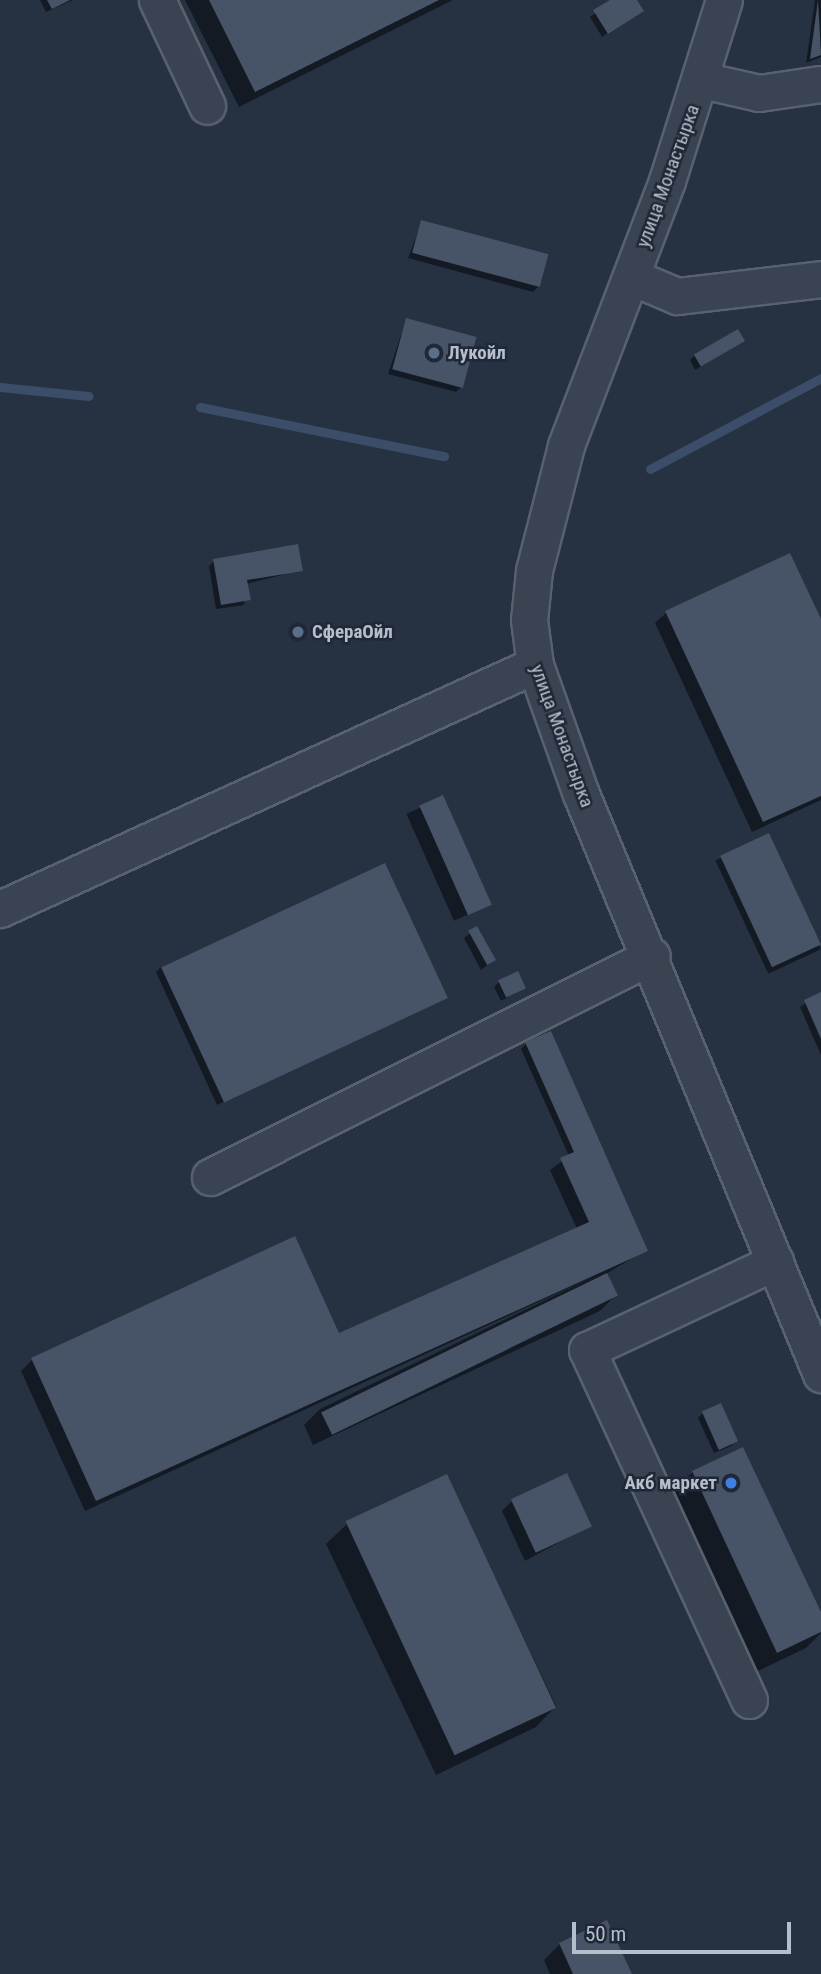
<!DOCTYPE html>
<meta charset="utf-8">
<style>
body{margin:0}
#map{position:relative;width:821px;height:1974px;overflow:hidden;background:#263142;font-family:"Roboto Condensed",sans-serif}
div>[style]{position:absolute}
.shadow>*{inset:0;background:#0007;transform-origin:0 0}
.stream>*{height:9px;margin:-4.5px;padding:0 4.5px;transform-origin:4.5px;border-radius:4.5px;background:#3c4d6a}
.building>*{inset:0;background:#475366;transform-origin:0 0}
.roads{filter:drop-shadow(2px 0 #58616f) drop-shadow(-2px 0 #58616f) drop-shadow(0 2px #58616f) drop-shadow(0 -2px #58616f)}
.minor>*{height:35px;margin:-17.5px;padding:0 17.5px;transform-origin:17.5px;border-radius:17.5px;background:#3a4351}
.dots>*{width:19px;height:19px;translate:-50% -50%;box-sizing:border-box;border:4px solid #1f2837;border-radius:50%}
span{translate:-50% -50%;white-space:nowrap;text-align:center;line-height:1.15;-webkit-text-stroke:5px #1f2837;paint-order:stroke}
.street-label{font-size:19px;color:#b7becb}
.poi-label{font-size:19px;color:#b7becb;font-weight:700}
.left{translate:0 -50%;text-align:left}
.right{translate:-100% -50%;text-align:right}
.scale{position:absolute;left:572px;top:1922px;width:219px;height:32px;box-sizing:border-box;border:4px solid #b7becb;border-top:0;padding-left:9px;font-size:21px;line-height:24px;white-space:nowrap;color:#b7becb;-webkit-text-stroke:5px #1f2837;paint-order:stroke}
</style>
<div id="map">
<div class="shadow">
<div style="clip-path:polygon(40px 0,73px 0,46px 12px)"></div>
<div style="clip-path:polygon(185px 0,453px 0,239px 107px)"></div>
<div style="clip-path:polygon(614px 0,635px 0,641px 11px,602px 37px,590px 17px)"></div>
<div style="clip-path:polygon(815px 0,821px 0,821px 57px,806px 63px)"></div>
<div style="clip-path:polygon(422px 222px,539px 286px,533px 292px,408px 258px)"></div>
<div style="clip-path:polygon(406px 320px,461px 387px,456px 392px,388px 374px)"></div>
<div style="clip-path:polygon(743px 340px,695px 370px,690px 360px,695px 355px)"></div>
<div style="clip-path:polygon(214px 561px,301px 570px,246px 584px,244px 605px,216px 609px,209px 566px)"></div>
<div style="clip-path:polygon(666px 613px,821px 623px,821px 800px,752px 832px,655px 623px)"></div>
<div style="left:442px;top:798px;width:117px;height:39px;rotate:66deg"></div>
<div style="left:768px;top:836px;width:125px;height:58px;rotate:65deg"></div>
<div style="clip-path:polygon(477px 928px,494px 960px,481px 970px,464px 938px)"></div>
<div style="clip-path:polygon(161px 967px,445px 999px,217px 1105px,156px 972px)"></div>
<div style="clip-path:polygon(499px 982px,524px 988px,501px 1001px,494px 987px)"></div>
<div style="clip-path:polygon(821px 994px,821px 1055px,800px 1007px)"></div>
<div style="clip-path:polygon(526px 1044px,646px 1250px,606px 1274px,616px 1295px,600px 1311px,313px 1445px,304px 1425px,320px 1409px,597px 1275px,85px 1511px,21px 1371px,32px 1360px,294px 1239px,338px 1336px,577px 1229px,550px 1170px,569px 1156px,521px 1049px)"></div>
<div style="clip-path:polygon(703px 1413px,736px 1441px,731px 1446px,714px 1453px,698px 1418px)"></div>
<div style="clip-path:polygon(742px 1449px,821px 1617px,821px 1633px,806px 1648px,756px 1672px,672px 1493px,693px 1472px)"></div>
<div style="clip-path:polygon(447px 1476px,556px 1706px,536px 1727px,436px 1775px,326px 1544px,347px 1524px)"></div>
<div style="clip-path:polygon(512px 1501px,589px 1526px,525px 1561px,502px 1511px)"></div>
<div style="clip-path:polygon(560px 1944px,631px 1974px,550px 1974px,544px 1960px)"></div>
</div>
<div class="stream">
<div style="left:0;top:387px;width:89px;rotate:5.8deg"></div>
<div style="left:200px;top:407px;width:249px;rotate:11.4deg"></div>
<div style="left:650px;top:469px;width:194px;rotate:-28deg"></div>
</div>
<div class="building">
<div style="clip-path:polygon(47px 0,70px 0,52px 9px)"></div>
<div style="clip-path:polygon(209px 0,439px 0,255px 92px)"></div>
<div style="clip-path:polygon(610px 0,637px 0,644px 11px,608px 34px,593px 10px)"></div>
<div style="clip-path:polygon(818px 0,821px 55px,810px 59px)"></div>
<div style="left:421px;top:220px;width:132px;height:34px;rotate:15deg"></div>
<div style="left:406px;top:318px;width:73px;height:53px;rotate:15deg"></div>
<div style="left:738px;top:329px;width:14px;height:51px;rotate:60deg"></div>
<div style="clip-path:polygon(298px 544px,303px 571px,247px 580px,251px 600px,221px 605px,213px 559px)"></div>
<div style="clip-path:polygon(790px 553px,821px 619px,821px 796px,763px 822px,665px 611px)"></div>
<div style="left:443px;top:795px;width:120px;height:26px;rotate:66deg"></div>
<div style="left:769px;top:833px;width:123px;height:54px;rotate:65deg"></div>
<div style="left:385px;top:863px;width:149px;height:247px;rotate:65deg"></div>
<div style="left:477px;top:926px;width:39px;height:10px;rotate:61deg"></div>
<div style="left:518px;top:971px;width:19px;height:22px;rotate:65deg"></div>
<div style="clip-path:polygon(821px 992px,821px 1039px,804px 1000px)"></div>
<div style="clip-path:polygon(551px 1031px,648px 1251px,96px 1501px,31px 1358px,295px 1236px,339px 1333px,589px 1222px,560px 1158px,574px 1152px,525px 1042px)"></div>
<div style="left:607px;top:1273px;width:25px;height:318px;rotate:64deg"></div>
<div style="left:721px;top:1403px;width:42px;height:21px;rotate:66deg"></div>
<div style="clip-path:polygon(743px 1447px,821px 1612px,821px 1632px,777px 1653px,692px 1471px)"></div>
<div style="left:567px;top:1473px;width:59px;height:62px;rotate:65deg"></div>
<div style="left:447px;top:1474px;width:258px;height:112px;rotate:65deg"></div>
<div style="clip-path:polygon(607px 1920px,632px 1974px,573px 1974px,559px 1943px)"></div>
</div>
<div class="roads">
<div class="minor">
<div style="left:157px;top:0;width:117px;rotate:64.7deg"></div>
<div style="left:724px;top:0;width:190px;rotate:107.5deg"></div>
<div style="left:667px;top:181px;width:284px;rotate:110.9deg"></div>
<div style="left:566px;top:446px;width:129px;rotate:104.4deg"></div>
<div style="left:534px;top:571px;width:49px;rotate:95.8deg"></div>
<div style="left:529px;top:620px;width:45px;rotate:82.4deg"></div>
<div style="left:535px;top:665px;width:137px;rotate:70.4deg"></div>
<div style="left:581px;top:794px;width:628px;rotate:67.52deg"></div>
<div style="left:702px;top:80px;width:58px;rotate:12.8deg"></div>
<div style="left:759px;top:93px;width:63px;rotate:-8.3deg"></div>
<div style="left:632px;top:277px;width:49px;rotate:22.9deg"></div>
<div style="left:677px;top:296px;width:145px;rotate:-6.7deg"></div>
<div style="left:0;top:909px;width:588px;rotate:-24.52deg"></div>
<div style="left:210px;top:1177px;width:494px;rotate:-26.6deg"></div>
<div style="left:749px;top:1700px;width:386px;rotate:-114.8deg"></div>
<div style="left:587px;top:1350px;width:208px;rotate:-25.1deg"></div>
</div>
</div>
<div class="dots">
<div style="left:434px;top:353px;background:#5c6f8a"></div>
<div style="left:298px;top:632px;background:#5c6f8a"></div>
<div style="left:731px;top:1483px;background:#3f7fe0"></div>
</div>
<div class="street-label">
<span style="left:668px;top:176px;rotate:-70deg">улица Монастырка</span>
<span style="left:562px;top:736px;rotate:70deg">улица Монастырка</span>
</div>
<div class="poi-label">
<span class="left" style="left:448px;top:353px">Лукойл</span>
<span class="left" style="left:312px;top:632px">СфераОйл</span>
<span class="right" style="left:717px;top:1483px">Акб маркет</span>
</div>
<div class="scale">50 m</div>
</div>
